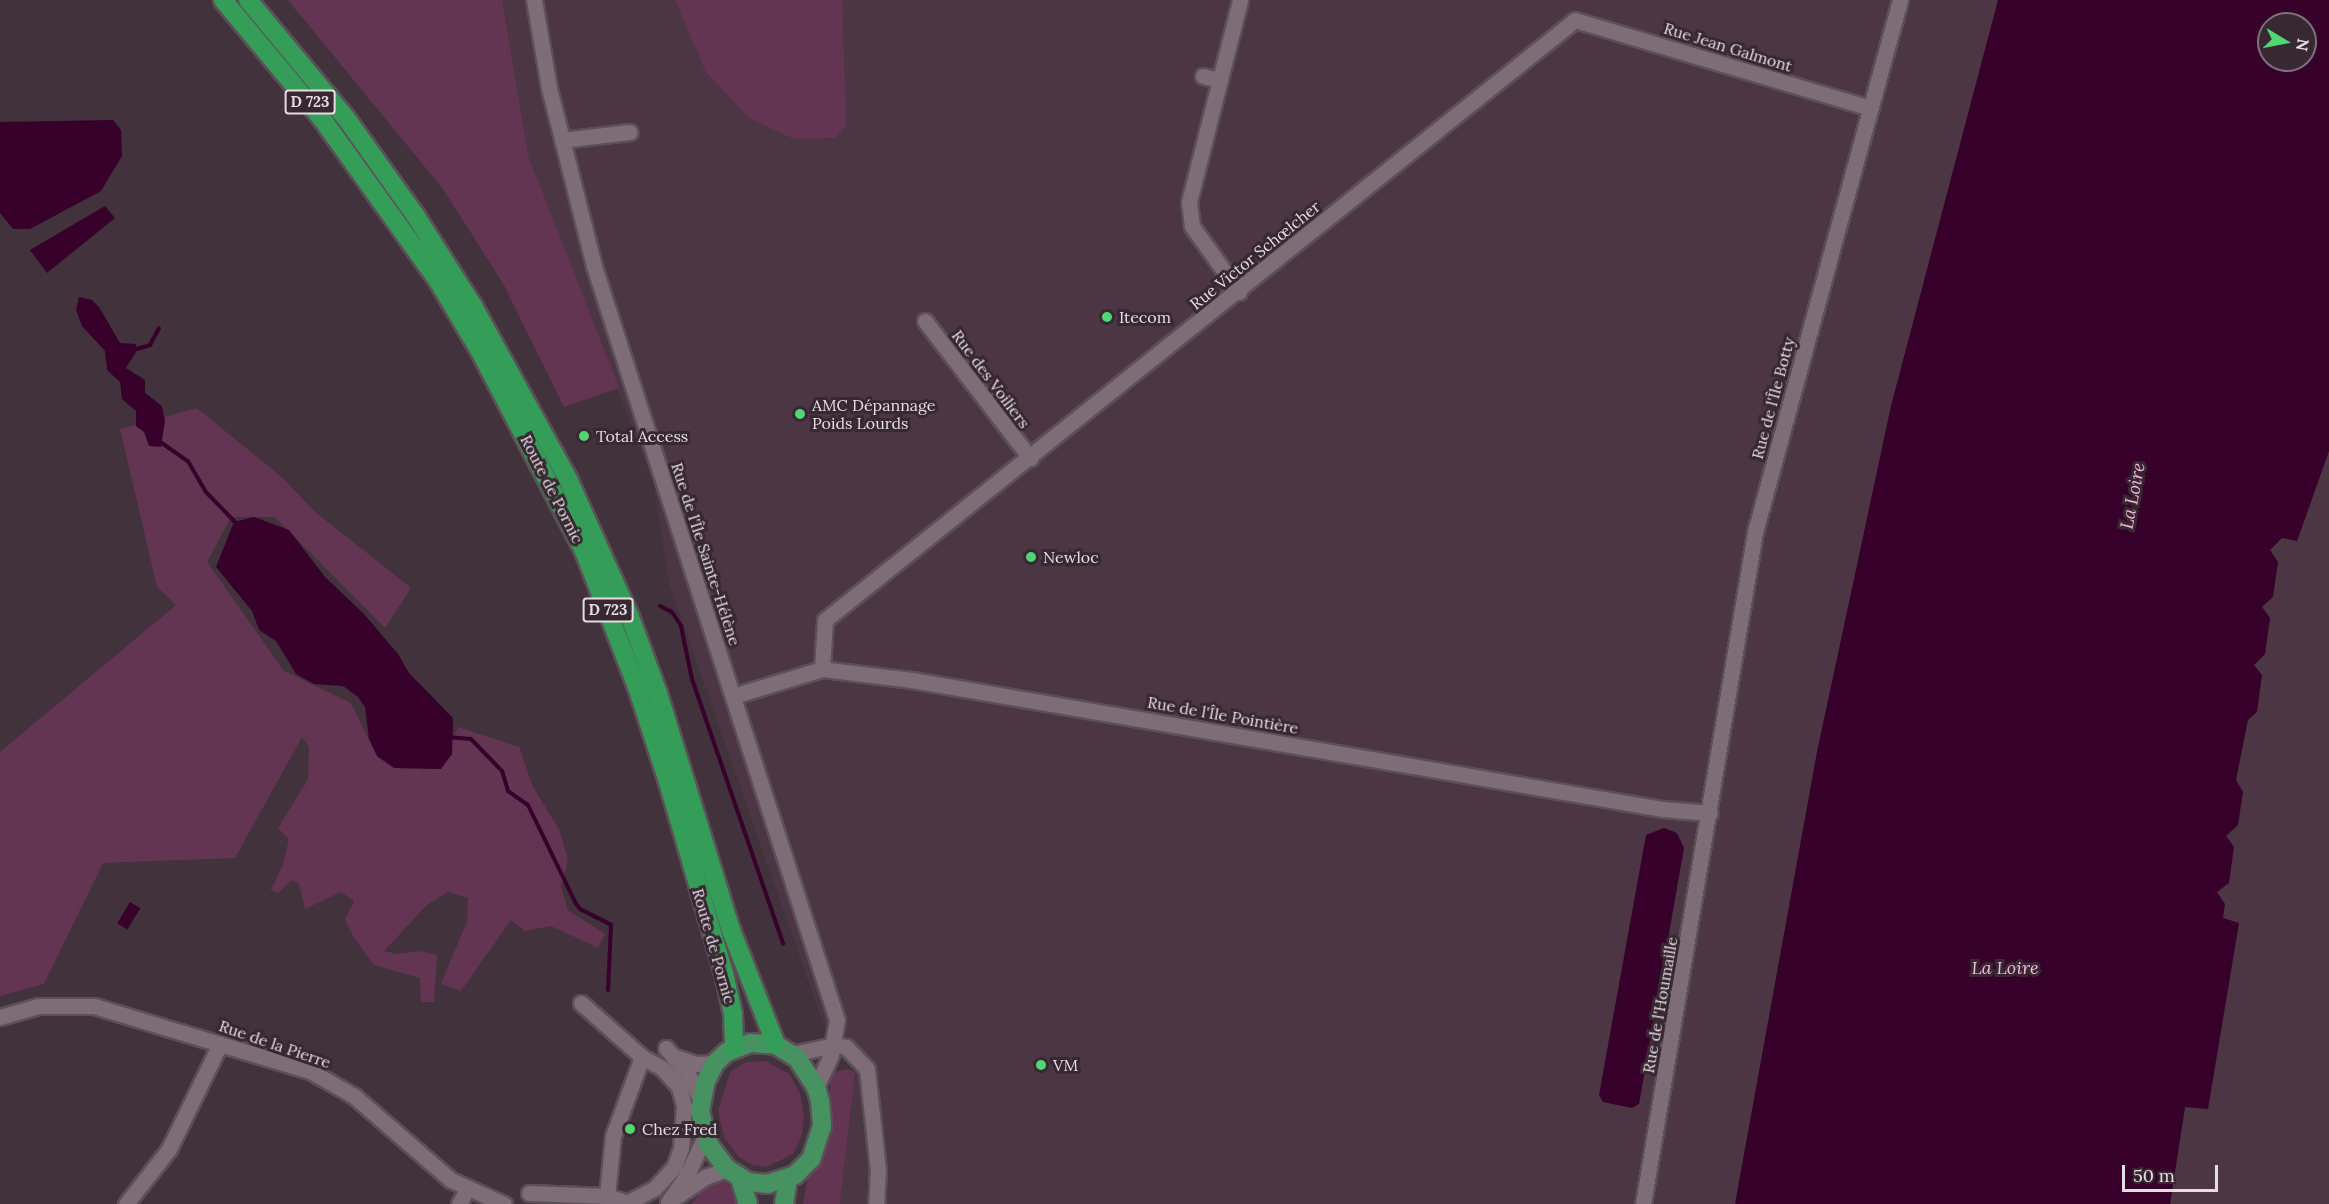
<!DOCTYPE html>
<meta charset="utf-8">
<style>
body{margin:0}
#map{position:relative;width:2329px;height:1204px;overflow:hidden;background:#41323b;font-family:Lora,serif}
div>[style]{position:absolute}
.built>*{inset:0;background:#4c3644}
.green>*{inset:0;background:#633553}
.water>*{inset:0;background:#37002a;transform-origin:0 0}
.stream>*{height:4px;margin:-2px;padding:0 2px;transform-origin:2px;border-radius:2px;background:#37002a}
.roads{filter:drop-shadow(2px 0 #5c5058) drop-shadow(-2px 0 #5c5058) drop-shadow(0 2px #5c5058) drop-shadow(0 -2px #5c5058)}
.minor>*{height:15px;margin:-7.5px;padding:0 7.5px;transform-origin:7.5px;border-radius:7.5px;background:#7e6c77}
.primary>*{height:18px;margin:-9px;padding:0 9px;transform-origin:9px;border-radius:9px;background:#469260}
.trunk>*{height:18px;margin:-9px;padding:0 9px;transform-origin:9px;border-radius:9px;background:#349e58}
.dots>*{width:16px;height:16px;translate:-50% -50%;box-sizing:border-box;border:3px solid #372831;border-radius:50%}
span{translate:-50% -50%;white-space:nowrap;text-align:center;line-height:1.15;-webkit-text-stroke:6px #372831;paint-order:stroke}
.shield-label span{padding:2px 4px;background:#372831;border:2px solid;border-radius:4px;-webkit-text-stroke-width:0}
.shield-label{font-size:15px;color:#e6dce2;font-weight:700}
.street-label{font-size:16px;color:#e6dce2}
.poi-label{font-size:16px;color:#e6dce2}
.left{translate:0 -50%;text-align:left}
.water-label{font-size:18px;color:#f7b5df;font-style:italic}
.north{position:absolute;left:2257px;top:12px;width:60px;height:60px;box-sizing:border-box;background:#372831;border:2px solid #7d7078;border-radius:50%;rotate:100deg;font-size:16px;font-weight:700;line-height:24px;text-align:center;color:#e6dce2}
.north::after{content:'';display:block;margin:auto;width:21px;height:27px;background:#50d674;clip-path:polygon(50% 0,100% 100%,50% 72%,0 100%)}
.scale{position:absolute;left:2122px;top:1165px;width:96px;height:27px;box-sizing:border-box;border:3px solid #e6dce2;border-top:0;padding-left:8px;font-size:18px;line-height:21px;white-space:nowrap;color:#e6dce2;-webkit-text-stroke:4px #372831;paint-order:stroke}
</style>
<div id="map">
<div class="built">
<div style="clip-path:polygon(502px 0,1998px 0,1891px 406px,1817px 752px,1735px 1204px,840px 1204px,855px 1072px,847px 1037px,823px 1023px,669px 583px,653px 482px,529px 158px)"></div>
<div style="clip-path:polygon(2329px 451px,2329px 1204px,2170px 1204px,2185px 1107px,2207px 1109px,2239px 923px,2223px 918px,2217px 892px,2226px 836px,2243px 792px,2236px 781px,2270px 550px,2282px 538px,2297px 541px)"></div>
</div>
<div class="green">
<div style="clip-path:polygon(288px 0,502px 0,529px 158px,619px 388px,564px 407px,504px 285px,443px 189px)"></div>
<div style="clip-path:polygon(675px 0,842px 0,846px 125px,835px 138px,794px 139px,749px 118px,706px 72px)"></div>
<div style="clip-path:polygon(197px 408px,284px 479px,314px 511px,411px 588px,385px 628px,275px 517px,231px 517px,207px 562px,284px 671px,351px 703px,377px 756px,394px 768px,439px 769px,458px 727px,519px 747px,533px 787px,559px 829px,568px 860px,561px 887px,568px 910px,605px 934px,598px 948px,551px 926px,525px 931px,511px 920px,461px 991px,441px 984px,467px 921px,468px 898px,448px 892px,427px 905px,384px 951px,397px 954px,421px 951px,437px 955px,434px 1002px,421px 1002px,420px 978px,374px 965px,354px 938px,345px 919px,354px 901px,341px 892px,305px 909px,299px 884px,292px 880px,278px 893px,271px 890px,283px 865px,289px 839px,278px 828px,308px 779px,309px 747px,302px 737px,235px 858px,103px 863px,44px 984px,0 996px,0 752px,176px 605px,157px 587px,120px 429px)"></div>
<div style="clip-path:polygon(766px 1061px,789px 1074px,800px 1093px,804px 1115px,802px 1135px,793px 1154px,767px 1167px,753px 1165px,739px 1157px,724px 1137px,718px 1111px,730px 1072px,746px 1062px)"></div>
<div style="clip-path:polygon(848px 1069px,855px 1072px,840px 1204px,803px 1204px,807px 1179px,822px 1160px,830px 1133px,830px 1080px,834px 1072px)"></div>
<div style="clip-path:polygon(724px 1181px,738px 1192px,741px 1204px,691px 1204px,707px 1185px)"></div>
</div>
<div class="water">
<div style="clip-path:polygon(evenodd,1998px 0,2329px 0,2329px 451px,2297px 541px,2282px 538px,2270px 550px,2278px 562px,2273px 597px,2262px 607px,2270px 618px,2265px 654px,2254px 665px,2262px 675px,2257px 712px,2248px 720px,2236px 780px,2243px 792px,2238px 825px,2226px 836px,2234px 847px,2229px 883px,2217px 892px,2225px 904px,2223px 918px,2239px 923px,2208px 1109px,2185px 1107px,2170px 1204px,1735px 1204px,1817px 752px,1891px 406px,1998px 0,2269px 24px,2305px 24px,2305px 60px,2269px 60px,2269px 24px)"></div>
<div style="clip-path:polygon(113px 120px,121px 130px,122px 156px,101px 191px,30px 229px,13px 229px,0 213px,0 122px)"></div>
<div style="clip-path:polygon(105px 206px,115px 218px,47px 273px,30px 250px)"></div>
<div style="clip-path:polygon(79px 297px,92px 300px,99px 307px,120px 343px,136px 344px,136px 352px,126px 368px,145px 380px,145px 393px,162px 406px,165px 421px,161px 447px,149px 446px,144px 432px,136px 426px,136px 411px,122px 399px,120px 382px,107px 370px,105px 351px,82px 326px,76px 310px)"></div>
<div style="clip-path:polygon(254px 517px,289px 530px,325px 577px,364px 614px,398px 654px,409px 673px,453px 718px,452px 754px,441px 769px,394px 768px,377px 756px,369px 739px,365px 707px,358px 697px,343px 686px,314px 684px,296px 674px,276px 641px,259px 630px,252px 611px,216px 567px,234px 522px)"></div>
<div style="clip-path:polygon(1664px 828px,1677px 833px,1684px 848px,1639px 1104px,1632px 1108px,1603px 1102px,1599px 1095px,1646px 835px)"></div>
<div style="left:130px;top:902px;width:12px;height:25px;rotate:31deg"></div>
</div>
<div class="stream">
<div style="left:133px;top:350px;width:18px;rotate:-16deg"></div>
<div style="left:150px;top:345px;width:19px;rotate:-62deg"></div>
<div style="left:159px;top:441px;width:35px;rotate:35deg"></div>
<div style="left:188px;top:461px;width:34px;rotate:60deg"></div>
<div style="left:205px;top:491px;width:47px;rotate:45.9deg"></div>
<div style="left:660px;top:606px;width:13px;rotate:27deg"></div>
<div style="left:672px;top:612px;width:17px;rotate:57deg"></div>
<div style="left:681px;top:626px;width:54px;rotate:78.3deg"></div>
<div style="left:692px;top:679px;width:280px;rotate:71deg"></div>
<div style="left:447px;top:737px;width:24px;rotate:5deg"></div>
<div style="left:471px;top:739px;width:45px;rotate:45.9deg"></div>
<div style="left:502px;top:771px;width:21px;rotate:73deg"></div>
<div style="left:508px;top:791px;width:24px;rotate:35deg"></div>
<div style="left:528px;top:805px;width:108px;rotate:64.1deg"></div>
<div style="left:575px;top:902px;width:9px;rotate:54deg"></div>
<div style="left:580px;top:909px;width:35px;rotate:27deg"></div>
<div style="left:611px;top:925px;width:65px;rotate:92.6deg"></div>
</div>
<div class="roads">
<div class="minor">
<div style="left:534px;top:0;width:89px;rotate:80.3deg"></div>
<div style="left:549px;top:88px;width:184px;rotate:75.8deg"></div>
<div style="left:594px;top:266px;width:792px;rotate:72.14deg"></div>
<div style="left:837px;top:1020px;width:36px;rotate:100deg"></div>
<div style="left:831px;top:1055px;width:35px;rotate:115deg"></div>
<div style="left:1203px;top:76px;width:16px;rotate:14deg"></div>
<div style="left:562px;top:140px;width:68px;rotate:-6.7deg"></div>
<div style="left:1239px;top:292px;width:81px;rotate:-125.5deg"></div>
<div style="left:1192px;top:226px;width:24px;rotate:-97deg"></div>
<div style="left:1189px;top:202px;width:208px;rotate:-75.8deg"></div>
<div style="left:925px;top:321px;width:173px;rotate:52.5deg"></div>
<div style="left:822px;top:669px;width:49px;rotate:-86.5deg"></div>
<div style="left:825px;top:620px;width:960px;rotate:-38.66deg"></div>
<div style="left:1575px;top:20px;width:308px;rotate:16.6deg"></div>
<div style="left:733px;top:696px;width:93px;rotate:-16.9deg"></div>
<div style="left:822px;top:669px;width:91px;rotate:7deg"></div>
<div style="left:912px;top:680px;width:762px;rotate:9.75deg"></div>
<div style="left:1663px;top:809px;width:47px;rotate:4.9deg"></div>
<div style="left:581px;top:1003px;width:81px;rotate:41.5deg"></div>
<div style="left:642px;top:1057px;width:23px;rotate:29deg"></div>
<div style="left:662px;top:1068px;width:25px;rotate:48deg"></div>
<div style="left:679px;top:1087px;width:20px;rotate:75deg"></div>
<div style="left:684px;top:1106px;width:42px;rotate:94.1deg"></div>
<div style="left:681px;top:1148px;width:20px;rotate:110deg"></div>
<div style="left:674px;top:1167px;width:28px;rotate:132deg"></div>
<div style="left:655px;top:1188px;width:27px;rotate:152deg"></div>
<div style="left:0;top:1017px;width:40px;rotate:-16deg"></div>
<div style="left:38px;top:1006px;width:56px"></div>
<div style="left:94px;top:1006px;width:228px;rotate:16.8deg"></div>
<div style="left:312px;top:1072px;width:48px;rotate:29.7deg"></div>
<div style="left:354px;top:1096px;width:128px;rotate:40.9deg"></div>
<div style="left:451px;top:1180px;width:58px;rotate:24.4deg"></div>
<div style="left:834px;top:1045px;width:12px;rotate:9deg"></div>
<div style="left:846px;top:1047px;width:30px;rotate:46deg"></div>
<div style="left:867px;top:1069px;width:102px;rotate:83.8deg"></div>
<div style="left:878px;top:1170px;width:34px;rotate:93deg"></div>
<div style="left:666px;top:1048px;width:36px;rotate:51deg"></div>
<div style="left:689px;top:1076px;width:28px;rotate:64deg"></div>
<div style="left:792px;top:1054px;width:43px;rotate:-12.1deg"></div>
<div style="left:675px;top:1057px;width:22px;rotate:18deg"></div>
<div style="left:696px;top:1064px;width:19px;rotate:-3deg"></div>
<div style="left:529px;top:1193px;width:78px;rotate:2.2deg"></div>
<div style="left:607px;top:1196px;width:26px;rotate:18deg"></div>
<div style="left:607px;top:1196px;width:60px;rotate:-84.3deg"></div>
<div style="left:613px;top:1136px;width:84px;rotate:-69.8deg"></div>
<div style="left:677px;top:1196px;width:34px;rotate:-34deg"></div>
<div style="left:705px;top:1177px;width:23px;rotate:-20deg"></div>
<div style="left:668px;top:1202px;width:33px;rotate:-55deg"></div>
<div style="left:687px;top:1175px;width:43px;rotate:-65.2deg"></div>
<div style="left:126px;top:1204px;width:70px;rotate:-52deg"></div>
<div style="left:169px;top:1149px;width:117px;rotate:-64.1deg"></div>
<div style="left:459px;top:1204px;width:17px;rotate:-62deg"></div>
<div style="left:1643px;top:1204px;width:681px;rotate:-80.54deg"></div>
<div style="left:1755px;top:532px;width:551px;rotate:-74.75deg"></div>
</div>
<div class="primary">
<div style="left:750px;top:1043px;width:26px;rotate:4deg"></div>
<div style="left:776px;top:1045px;width:25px;rotate:32deg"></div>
<div style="left:797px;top:1058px;width:35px;rotate:57deg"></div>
<div style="left:816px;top:1087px;width:15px;rotate:74deg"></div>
<div style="left:820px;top:1101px;width:25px;rotate:85deg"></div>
<div style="left:822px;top:1126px;width:35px;rotate:108deg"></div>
<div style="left:811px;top:1159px;width:23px;rotate:135deg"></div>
<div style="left:795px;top:1175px;width:28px;rotate:162deg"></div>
<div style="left:768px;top:1184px;width:20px;rotate:-174deg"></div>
<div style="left:748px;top:1182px;width:25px;rotate:-148deg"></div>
<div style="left:727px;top:1169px;width:30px;rotate:-127deg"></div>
<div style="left:709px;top:1145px;width:35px;rotate:-105deg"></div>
<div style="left:700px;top:1111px;width:31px;rotate:-79deg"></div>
<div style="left:706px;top:1081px;width:20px;rotate:-63deg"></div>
<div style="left:715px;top:1063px;width:16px;rotate:-43deg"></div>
<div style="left:727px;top:1052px;width:25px;rotate:-21deg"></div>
<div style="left:740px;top:1178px;width:27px;rotate:73deg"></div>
<div style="left:784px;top:1204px;width:25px;rotate:-81deg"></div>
</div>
<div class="trunk">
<div style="left:223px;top:0;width:156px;rotate:50.2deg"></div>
<div style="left:323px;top:120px;width:196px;rotate:54.4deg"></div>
<div style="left:437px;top:279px;width:84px;rotate:59.2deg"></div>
<div style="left:480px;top:351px;width:225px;rotate:62.5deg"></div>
<div style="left:584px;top:551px;width:146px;rotate:68.7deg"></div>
<div style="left:637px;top:687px;width:100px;rotate:71.9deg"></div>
<div style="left:668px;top:782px;width:199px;rotate:73.7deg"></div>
<div style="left:724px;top:973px;width:42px;rotate:77.6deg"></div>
<div style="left:733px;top:1014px;width:35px;rotate:88deg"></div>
<div style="left:248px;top:0;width:153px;rotate:50.3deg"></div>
<div style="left:346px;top:118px;width:119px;rotate:54.6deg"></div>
<div style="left:415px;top:215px;width:108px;rotate:57.5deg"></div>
<div style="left:473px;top:306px;width:197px;rotate:61.2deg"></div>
<div style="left:568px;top:479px;width:151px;rotate:65.8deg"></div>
<div style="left:630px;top:617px;width:81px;rotate:69.8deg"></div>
<div style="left:658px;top:693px;width:248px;rotate:72.9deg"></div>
<div style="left:731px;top:930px;width:123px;rotate:68.6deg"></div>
</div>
</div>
<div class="dots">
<div style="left:1107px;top:317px;background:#50d674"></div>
<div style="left:800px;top:414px;background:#50d674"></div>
<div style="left:584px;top:436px;background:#50d674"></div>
<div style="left:1031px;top:557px;background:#50d674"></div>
<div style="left:1041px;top:1065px;background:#50d674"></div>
<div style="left:630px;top:1129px;background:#50d674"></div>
</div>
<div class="shield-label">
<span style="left:310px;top:102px">D 723</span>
<span style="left:608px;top:610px">D 723</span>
</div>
<div class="street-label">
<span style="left:1728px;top:47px;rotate:17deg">Rue Jean Galmont</span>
<span style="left:1255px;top:255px;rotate:-39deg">Rue Victor Schœlcher</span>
<span style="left:991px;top:379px;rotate:53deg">Rue des Voiliers</span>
<span style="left:1773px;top:398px;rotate:-75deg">Rue de l'Île Botty</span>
<span style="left:552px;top:489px;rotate:63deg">Route de Pornic</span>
<span style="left:706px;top:554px;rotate:72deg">Rue de l'Île Sainte-Hélène</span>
<span style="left:1223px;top:715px;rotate:10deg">Rue de l'Île Pointière</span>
<span style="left:714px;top:946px;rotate:74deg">Route de Pornic</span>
<span style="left:1660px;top:1005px;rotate:-80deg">Rue de l'Houmaille</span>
<span style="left:275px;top:1044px;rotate:19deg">Rue de la Pierre</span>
</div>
<div class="poi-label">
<span class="left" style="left:1119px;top:317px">Itecom</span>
<span class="left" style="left:812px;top:414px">AMC Dépannage<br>Poids Lourds</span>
<span class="left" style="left:596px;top:436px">Total Access</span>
<span class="left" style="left:1043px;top:557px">Newloc</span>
<span class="left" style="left:1053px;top:1065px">VM</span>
<span class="left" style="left:642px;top:1129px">Chez Fred</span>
</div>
<div class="water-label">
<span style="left:2133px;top:496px;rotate:-79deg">La Loire</span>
<span style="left:2005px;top:968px">La Loire</span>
</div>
<div class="north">N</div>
<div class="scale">50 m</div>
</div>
